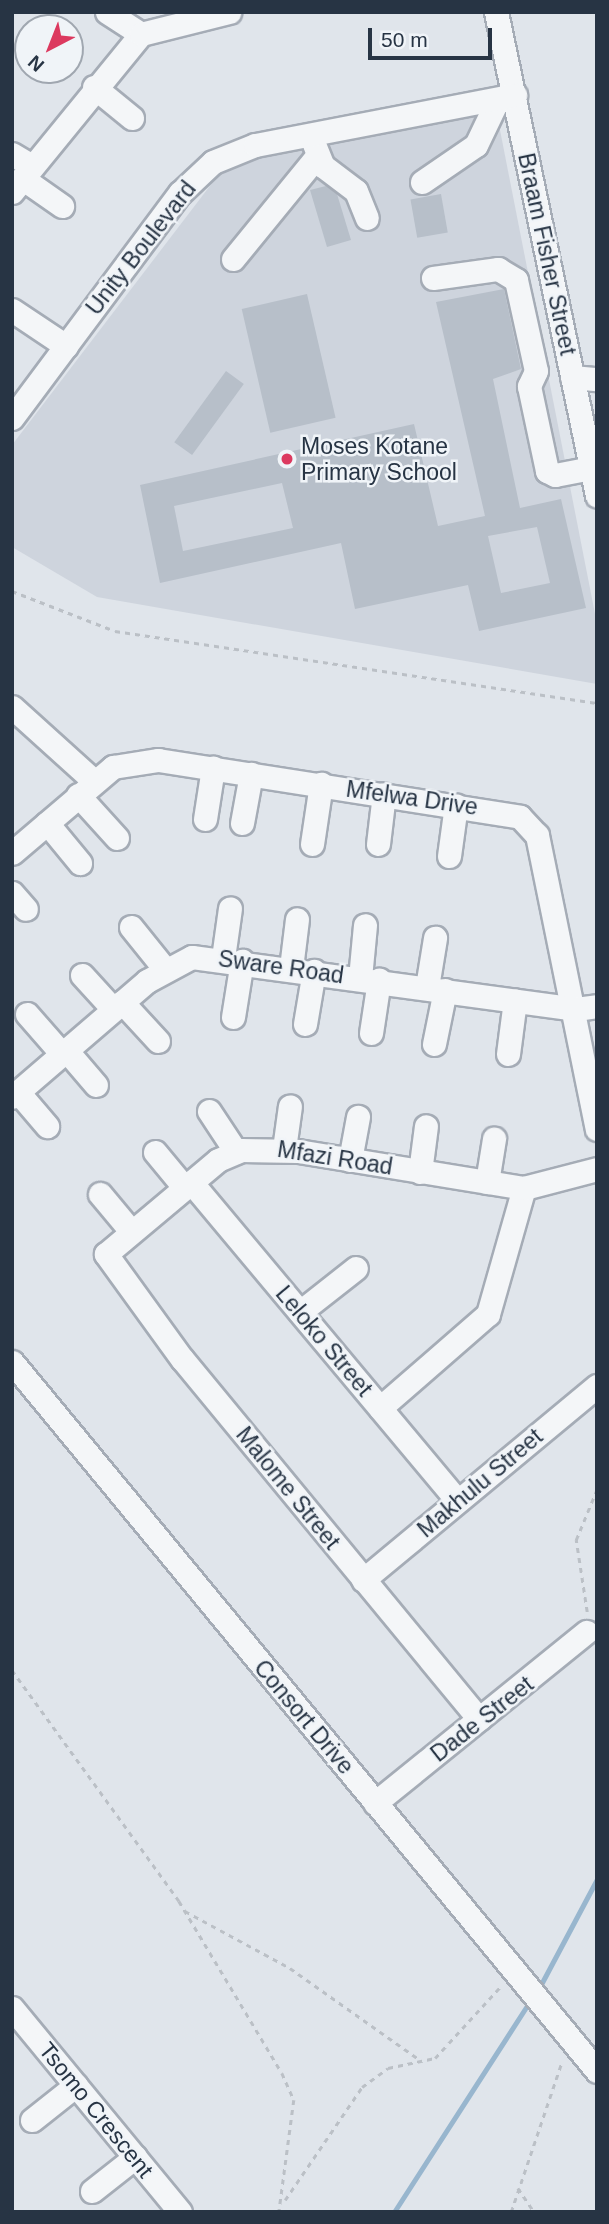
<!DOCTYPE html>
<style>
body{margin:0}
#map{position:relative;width:609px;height:2224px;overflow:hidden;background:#e0e5eb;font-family:Helvetica,sans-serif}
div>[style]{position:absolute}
.built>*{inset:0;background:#ced4dd}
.stream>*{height:5px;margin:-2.5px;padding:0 2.5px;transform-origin:2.5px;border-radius:2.5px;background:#98b6ce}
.building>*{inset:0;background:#b7bfc9;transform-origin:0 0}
.path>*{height:2.5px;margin-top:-1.25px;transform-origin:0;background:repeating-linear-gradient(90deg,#bbc0c6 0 5px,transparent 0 10px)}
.roads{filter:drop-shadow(2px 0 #a5acb6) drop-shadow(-2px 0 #a5acb6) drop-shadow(0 2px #a5acb6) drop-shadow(0 -2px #a5acb6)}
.minor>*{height:23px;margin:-11.5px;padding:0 11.5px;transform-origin:11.5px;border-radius:11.5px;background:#f4f6f8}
.dots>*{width:19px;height:19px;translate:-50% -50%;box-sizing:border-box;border:4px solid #f0f4f8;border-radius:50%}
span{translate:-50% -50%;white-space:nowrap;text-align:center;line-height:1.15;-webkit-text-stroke:5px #f0f4f8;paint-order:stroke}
.street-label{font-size:23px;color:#273444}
.poi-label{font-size:23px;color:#273444}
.left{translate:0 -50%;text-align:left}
.frame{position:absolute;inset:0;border:14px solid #273444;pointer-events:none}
.north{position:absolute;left:14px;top:14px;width:70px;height:70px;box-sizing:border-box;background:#f0f4f8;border:2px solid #a0a7b0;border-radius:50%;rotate:222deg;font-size:19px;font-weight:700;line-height:28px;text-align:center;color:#273444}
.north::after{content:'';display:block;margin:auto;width:24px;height:32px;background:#dc395f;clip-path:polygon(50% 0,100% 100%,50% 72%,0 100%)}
.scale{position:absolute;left:368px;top:28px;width:124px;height:32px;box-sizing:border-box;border:4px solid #273444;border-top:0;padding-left:9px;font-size:21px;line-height:24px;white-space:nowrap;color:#273444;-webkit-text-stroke:5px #f0f4f8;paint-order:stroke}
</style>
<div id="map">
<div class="built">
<div style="clip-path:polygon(479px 115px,500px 130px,597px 624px,597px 684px,97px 597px,12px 547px,12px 445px,219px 174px,239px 162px)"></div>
</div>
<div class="stream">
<div style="left:538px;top:1990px;width:126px;rotate:-62deg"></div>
<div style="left:394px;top:2212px;width:251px;rotate:-57.2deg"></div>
</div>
<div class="building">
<div style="clip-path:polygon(326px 186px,337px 194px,351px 240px,327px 247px,310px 190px)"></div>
<div style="left:441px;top:194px;width:39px;height:31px;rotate:80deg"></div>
<div style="clip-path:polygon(evenodd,504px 289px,521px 369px,493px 379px,520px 508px,561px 499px,586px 608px,479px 631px,468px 585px,355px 609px,341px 543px,160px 583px,140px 485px,414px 424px,438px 526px,485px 516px,436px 302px,504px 289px,282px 483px,293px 528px,183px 551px,174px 506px,282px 483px,504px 289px,537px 527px,550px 583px,501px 593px,488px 536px,537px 527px)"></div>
<div style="left:307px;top:294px;width:127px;height:67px;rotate:77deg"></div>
<div style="left:226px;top:371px;width:22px;height:88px;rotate:36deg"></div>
</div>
<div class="path">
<div style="left:12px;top:591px;width:110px;rotate:21.2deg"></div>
<div style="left:115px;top:631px;width:487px;rotate:8.5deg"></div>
<div style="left:587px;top:1612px;width:73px;rotate:-98.7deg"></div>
<div style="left:576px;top:1540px;width:55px;rotate:-67.6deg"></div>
<div style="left:12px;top:1670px;width:285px;rotate:54.1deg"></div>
<div style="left:179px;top:1901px;width:200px;rotate:59.1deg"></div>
<div style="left:282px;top:2073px;width:30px;rotate:66deg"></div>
<div style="left:294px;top:2100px;width:113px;rotate:97.6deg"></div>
<div style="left:185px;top:1911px;width:119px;rotate:28.5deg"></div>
<div style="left:290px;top:1968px;width:159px;rotate:35.3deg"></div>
<div style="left:518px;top:2188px;width:29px;rotate:56deg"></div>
<div style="left:285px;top:2200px;width:137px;rotate:-55.7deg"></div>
<div style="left:362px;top:2087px;width:32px;rotate:-36deg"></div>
<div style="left:388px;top:2068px;width:48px;rotate:-12deg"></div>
<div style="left:435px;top:2058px;width:98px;rotate:-47.5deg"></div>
<div style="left:511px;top:2212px;width:159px;rotate:-71.3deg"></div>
</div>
<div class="roads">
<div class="minor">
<div style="left:107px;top:12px;width:40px;rotate:32.9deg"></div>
<div style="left:496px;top:12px;width:494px;rotate:78.2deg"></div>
<div style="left:94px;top:87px;width:49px;rotate:39.2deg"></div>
<div style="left:314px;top:144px;width:24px;rotate:68deg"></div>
<div style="left:323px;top:166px;width:41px;rotate:37.1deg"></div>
<div style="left:356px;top:191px;width:29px;rotate:68deg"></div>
<div style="left:12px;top:154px;width:23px;rotate:31deg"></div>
<div style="left:22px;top:178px;width:49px;rotate:35deg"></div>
<div style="left:422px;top:182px;width:65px;rotate:-34.4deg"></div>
<div style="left:476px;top:145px;width:51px;rotate:-64.4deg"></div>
<div style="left:12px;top:192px;width:204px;rotate:-50.8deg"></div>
<div style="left:141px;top:34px;width:91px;rotate:-14deg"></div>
<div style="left:233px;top:259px;width:133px;rotate:-50.8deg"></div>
<div style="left:433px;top:278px;width:66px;rotate:-7.9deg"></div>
<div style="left:498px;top:269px;width:21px;rotate:31deg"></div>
<div style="left:516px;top:280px;width:93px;rotate:77.6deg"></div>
<div style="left:536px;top:371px;width:17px;rotate:115deg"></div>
<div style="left:529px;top:386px;width:87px;rotate:78deg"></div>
<div style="left:547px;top:471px;width:9px;rotate:27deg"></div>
<div style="left:555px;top:475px;width:37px;rotate:-11deg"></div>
<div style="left:12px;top:310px;width:65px;rotate:33.7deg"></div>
<div style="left:572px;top:377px;width:25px;rotate:5deg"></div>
<div style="left:12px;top:418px;width:281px;rotate:-53.3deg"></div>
<div style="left:180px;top:193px;width:45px;rotate:-43.2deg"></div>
<div style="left:213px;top:162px;width:45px;rotate:-22deg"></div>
<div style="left:255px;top:145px;width:265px;rotate:-10.9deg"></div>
<div style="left:12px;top:707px;width:110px;rotate:42.1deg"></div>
<div style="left:78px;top:795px;width:58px;rotate:47.8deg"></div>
<div style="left:205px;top:819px;width:52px;rotate:-81.1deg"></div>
<div style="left:47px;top:823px;width:52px;rotate:50.5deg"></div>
<div style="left:242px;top:823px;width:50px;rotate:-79.6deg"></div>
<div style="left:312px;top:844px;width:61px;rotate:-81.5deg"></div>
<div style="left:378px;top:844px;width:50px;rotate:-83.2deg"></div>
<div style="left:12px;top:853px;width:133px;rotate:-40.4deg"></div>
<div style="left:113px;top:767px;width:46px;rotate:-8.8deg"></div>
<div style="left:158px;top:760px;width:366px;rotate:8.9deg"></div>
<div style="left:520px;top:817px;width:25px;rotate:47deg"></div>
<div style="left:537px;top:835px;width:300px;rotate:78.5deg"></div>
<div style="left:449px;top:856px;width:51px;rotate:-82.2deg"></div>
<div style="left:12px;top:893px;width:21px;rotate:49deg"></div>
<div style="left:131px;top:927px;width:53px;rotate:51.2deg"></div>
<div style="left:223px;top:958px;width:50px;rotate:-82deg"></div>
<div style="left:291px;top:968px;width:49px;rotate:-83deg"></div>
<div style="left:82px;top:975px;width:46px;rotate:47.6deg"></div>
<div style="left:360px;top:978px;width:53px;rotate:-84.6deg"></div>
<div style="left:427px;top:987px;width:50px;rotate:-80.7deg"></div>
<div style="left:122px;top:1002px;width:53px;rotate:47.3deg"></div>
<div style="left:27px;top:1014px;width:53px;rotate:48.8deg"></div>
<div style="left:233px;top:1017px;width:57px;rotate:-80.9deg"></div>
<div style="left:305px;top:1024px;width:54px;rotate:-80.4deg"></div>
<div style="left:371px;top:1033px;width:54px;rotate:-81.4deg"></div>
<div style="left:434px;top:1044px;width:55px;rotate:-78.5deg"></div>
<div style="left:66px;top:1050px;width:46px;rotate:49.4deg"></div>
<div style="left:508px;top:1054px;width:54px;rotate:-82.6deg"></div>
<div style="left:18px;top:1092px;width:45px;rotate:49.5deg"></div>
<div style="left:12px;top:1097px;width:178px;rotate:-40.7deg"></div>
<div style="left:147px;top:981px;width:51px;rotate:-28.1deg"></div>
<div style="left:192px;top:957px;width:388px;rotate:7.7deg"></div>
<div style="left:576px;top:1009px;width:21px;rotate:-8deg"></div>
<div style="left:209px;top:1111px;width:49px;rotate:56.6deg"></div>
<div style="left:284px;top:1149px;width:43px;rotate:-82.1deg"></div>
<div style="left:155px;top:1152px;width:45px;rotate:50.4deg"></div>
<div style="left:350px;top:1160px;width:44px;rotate:-79.5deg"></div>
<div style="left:420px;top:1172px;width:46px;rotate:-82.6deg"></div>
<div style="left:191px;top:1182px;width:415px;rotate:50.1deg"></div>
<div style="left:487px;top:1182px;width:44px;rotate:-80.8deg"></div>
<div style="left:100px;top:1194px;width:47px;rotate:50.2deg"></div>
<div style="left:300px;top:1312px;width:71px;rotate:-38.2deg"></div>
<div style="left:12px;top:1362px;width:919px;rotate:50.47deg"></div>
<div style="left:380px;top:1408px;width:143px;rotate:-41deg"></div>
<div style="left:488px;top:1314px;width:131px;rotate:-74.1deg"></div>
<div style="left:363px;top:1580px;width:304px;rotate:-39.7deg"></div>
<div style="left:479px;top:1719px;width:467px;rotate:-129.5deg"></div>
<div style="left:182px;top:1359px;width:130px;rotate:-125.9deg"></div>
<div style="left:106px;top:1254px;width:146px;rotate:-40deg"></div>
<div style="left:218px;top:1160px;width:25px;rotate:-23deg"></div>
<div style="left:241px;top:1150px;width:57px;rotate:1deg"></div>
<div style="left:298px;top:1151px;width:229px;rotate:9.3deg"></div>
<div style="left:524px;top:1188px;width:75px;rotate:-14.6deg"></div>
<div style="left:375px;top:1803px;width:272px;rotate:-39deg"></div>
<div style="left:12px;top:2008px;width:264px;rotate:50.5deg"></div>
<div style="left:32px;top:2120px;width:56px;rotate:-38.5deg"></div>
<div style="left:92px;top:2191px;width:55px;rotate:-38.3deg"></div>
</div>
</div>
<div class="dots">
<div style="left:287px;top:459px;background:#dc395f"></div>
</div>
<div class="street-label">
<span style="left:141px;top:248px;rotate:-52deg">Unity Boulevard</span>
<span style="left:547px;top:254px;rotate:78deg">Braam Fisher Street</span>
<span style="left:412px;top:798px;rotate:8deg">Mfelwa Drive</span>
<span style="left:281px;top:967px;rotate:8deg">Sware Road</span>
<span style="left:335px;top:1158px;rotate:9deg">Mfazi Road</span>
<span style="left:324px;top:1341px;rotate:50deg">Leloko Street</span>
<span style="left:480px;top:1483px;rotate:-40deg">Makhulu Street</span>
<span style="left:288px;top:1488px;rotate:51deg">Malome Street</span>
<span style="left:304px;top:1717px;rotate:50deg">Consort Drive</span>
<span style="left:482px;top:1719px;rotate:-38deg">Dade Street</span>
<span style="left:96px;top:2110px;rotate:51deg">Tsomo Crescent</span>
</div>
<div class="poi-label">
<span class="left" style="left:301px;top:459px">Moses Kotane<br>Primary School</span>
</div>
<div class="frame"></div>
<div class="north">N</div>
<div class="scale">50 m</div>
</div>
